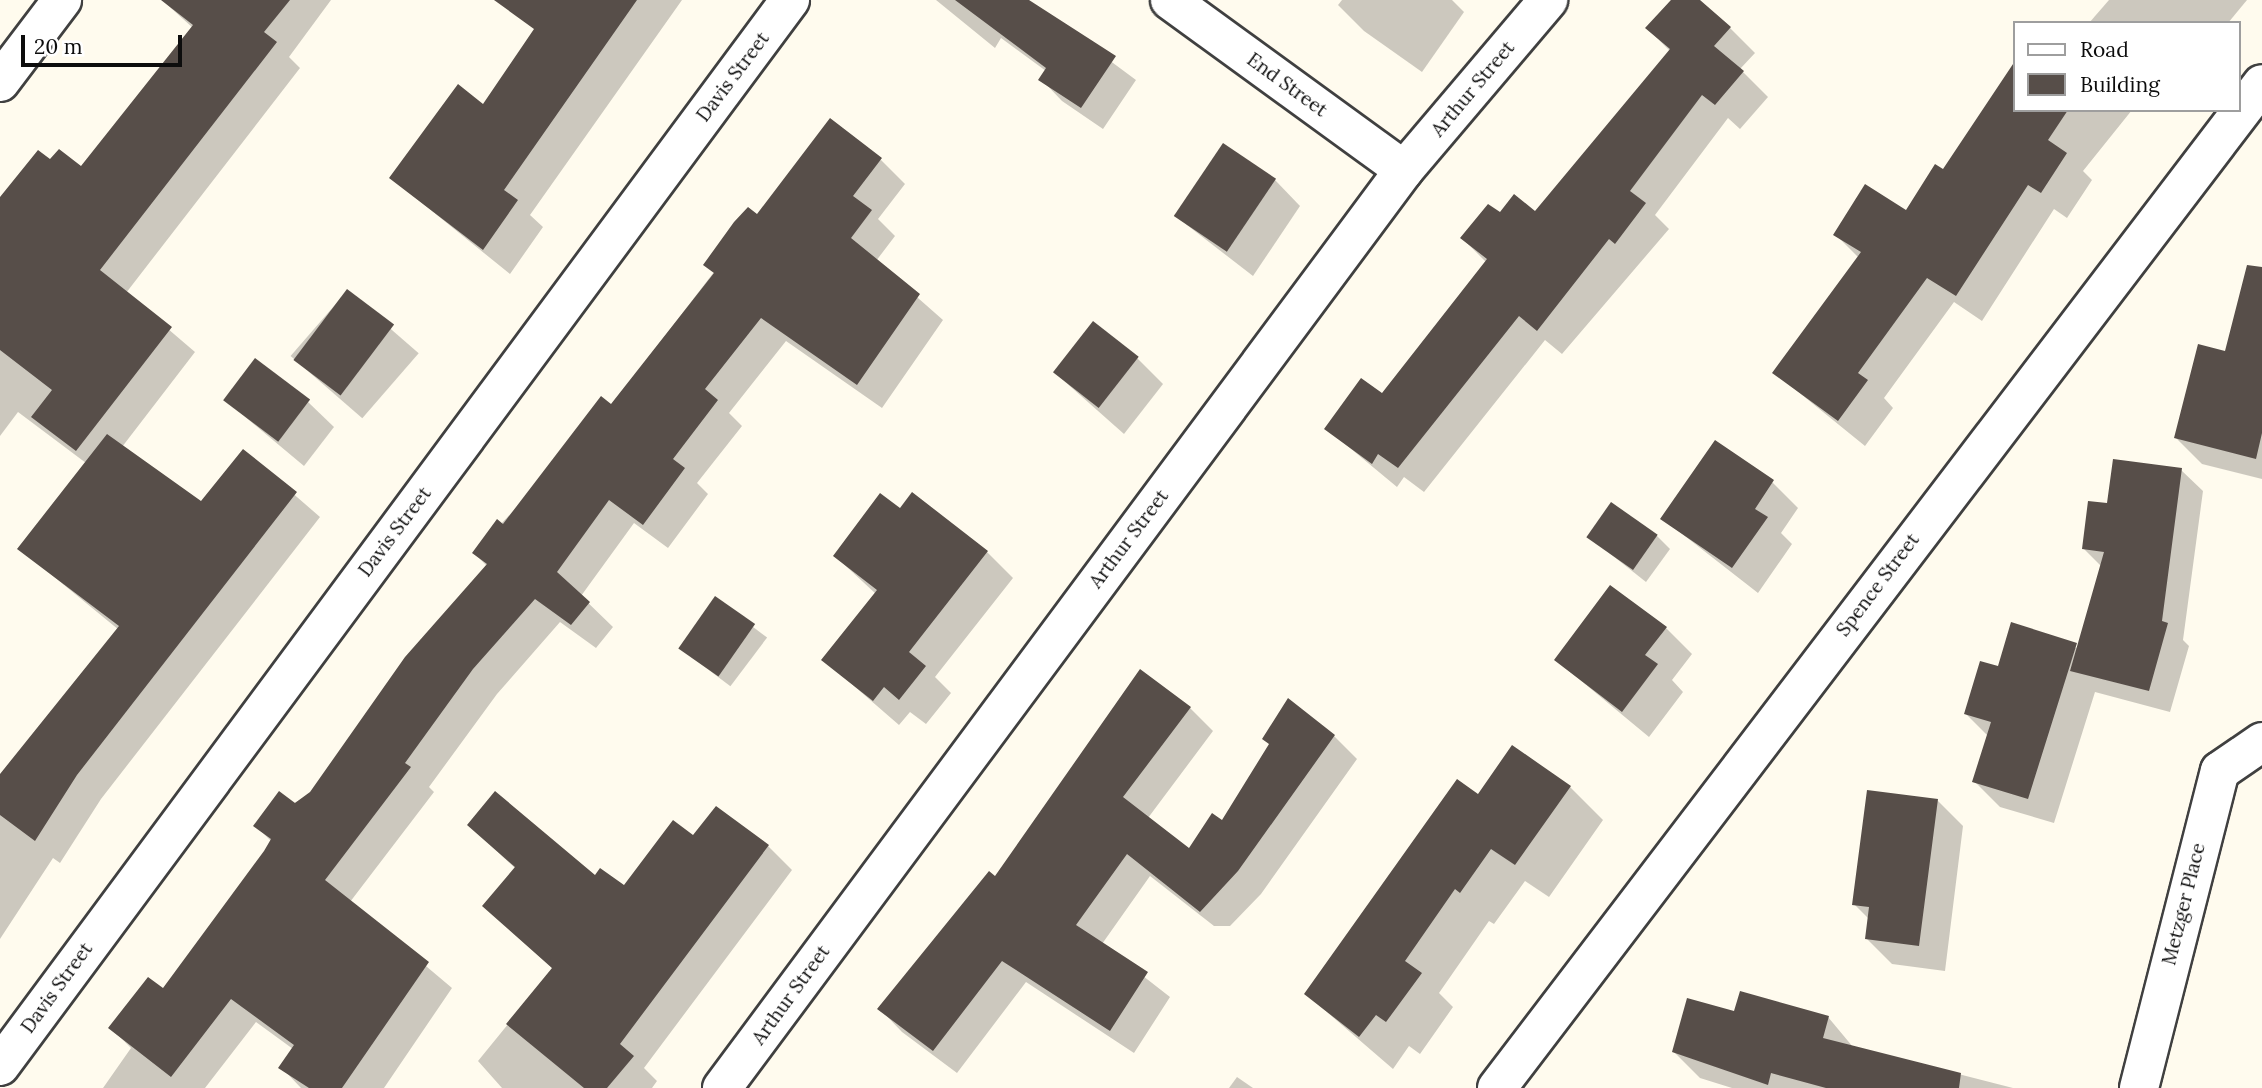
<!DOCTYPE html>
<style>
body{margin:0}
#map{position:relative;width:2262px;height:1088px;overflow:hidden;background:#fffbee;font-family:Lora,serif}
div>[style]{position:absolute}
.shadow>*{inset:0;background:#0003;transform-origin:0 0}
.building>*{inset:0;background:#574e49;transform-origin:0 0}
.roads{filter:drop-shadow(2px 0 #404040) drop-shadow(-2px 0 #404040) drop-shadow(0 2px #404040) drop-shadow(0 -2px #404040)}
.minor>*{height:38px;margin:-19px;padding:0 19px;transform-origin:19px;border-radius:19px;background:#fff}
span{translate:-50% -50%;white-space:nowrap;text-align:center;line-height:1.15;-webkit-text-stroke:7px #fff;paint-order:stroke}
.street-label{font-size:19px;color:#0d0d0d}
.legend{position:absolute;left:2013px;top:21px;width:228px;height:91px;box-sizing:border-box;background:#fff;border:2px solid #9e9e9e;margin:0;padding:9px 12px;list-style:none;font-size:21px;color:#0d0d0d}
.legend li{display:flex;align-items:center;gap:14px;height:35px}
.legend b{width:35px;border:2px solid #9e9e9e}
.scale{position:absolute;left:21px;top:35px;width:161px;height:32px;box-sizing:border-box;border:4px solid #0d0d0d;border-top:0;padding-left:9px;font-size:21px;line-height:24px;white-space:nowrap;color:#0d0d0d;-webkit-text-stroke:5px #fff;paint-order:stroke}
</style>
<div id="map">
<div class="shadow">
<div style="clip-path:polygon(162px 0,331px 0,289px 57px,300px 68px,126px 293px,195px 352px,122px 447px,201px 504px,244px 451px,320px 517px,101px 799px,60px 863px,53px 858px,0 939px,0 779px,119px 630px,20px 549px,86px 463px,18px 412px,0 436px,0 231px,51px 162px,81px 169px,193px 28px)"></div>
<div style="clip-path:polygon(564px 0,682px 0,530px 215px,543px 227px,510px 274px,391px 178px,483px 107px)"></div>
<div style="clip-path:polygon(936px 0,1028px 0,1136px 80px,1103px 129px,1062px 101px,1041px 79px,1046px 71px,1001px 38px,995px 48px)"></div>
<div style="clip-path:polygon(1342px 0,1452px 0,1464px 12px,1422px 72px,1364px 31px,1338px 5px)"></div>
<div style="clip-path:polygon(1671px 0,1697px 0,1730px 28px,1755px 53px,1740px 69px,1768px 97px,1740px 129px,1728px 118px,1655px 215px,1669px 229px,1562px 354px,1545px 340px,1424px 492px,1404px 477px,1397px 487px,1327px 429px,1382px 396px,1487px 263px,1462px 238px,1500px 215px,1536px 213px,1670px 51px,1647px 28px)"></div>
<div style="clip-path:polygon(2109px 0,2247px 0,2228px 23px,2089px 23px)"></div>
<div style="clip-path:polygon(2012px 68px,2015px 110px,2132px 110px,2083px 171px,2092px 180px,2067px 218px,2054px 209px,1982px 321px,1954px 302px,1884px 398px,1893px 408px,1865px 446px,1775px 373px,1859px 258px,1835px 234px,1906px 212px,1943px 171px)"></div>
<div style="clip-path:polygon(881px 160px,905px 184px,878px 219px,895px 236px,876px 261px,943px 320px,882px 408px,786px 341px,729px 413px,742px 426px,697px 483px,708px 494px,668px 548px,634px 523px,581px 596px,613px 627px,596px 648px,560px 622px,497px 694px,429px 787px,434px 792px,350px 902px,452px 988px,384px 1088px,301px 1088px,281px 1067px,293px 1049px,256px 1022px,205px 1088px,103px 1088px,131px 1048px,111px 1028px,163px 991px,272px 842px,256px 826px,311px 793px,487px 566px,474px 553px,611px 406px,757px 216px)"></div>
<div style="clip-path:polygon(1275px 180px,1300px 206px,1253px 276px,1174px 215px)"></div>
<div style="left:347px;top:291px;width:95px;height:86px;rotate:41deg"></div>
<div style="clip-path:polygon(2262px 313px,2262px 479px,2202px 464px,2176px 438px,2226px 353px)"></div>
<div style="clip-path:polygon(1137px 358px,1163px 384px,1124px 434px,1054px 372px)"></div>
<div style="clip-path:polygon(225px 400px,308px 402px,334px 427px,304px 466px)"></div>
<div style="clip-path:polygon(2181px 470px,2203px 491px,2183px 640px,2189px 646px,2170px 712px,2095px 692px,2054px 823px,2000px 807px,1974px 781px,1988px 736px,1966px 714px,1999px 668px,2079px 647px,2101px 566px,2083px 548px,2108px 505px)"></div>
<div style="clip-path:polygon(1772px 482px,1798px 508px,1781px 533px,1792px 544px,1758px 593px,1663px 519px)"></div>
<div style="clip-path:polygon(900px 511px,987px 552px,1013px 578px,935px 677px,951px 693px,926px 724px,910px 712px,899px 725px,824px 660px,876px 594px,835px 556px)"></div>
<div style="clip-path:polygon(1657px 536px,1670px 549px,1646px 582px,1589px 537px)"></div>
<div style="left:716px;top:599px;width:64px;height:61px;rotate:37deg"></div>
<div style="clip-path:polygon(1666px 628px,1692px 654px,1672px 680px,1683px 692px,1649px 737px,1556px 660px)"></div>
<div style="clip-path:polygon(1190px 708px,1213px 731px,1148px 818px,1190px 851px,1334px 736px,1357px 759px,1261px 894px,1230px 926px,1214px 926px,1150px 876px,1102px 944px,1170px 997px,1134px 1053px,1026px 982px,957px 1073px,902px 1032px,880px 1009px,995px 879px)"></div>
<div style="clip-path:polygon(1570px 787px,1603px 820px,1549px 897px,1525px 881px,1494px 924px,1489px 921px,1439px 993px,1453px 1007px,1420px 1054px,1409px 1046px,1393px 1069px,1306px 994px,1478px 796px)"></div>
<div style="clip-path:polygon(1937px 800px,1963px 826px,1945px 971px,1892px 964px,1866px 938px,1869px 919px,1854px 904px)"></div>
<div style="clip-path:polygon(469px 825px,624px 888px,693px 838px,768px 846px,792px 870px,644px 1068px,657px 1081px,652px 1088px,502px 1088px,478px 1061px,553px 969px,484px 906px,516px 869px)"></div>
<div style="clip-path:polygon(1736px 1013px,1828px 1017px,1853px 1047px,2013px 1088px,1732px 1088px,1700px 1078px,1674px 1052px)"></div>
<div style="clip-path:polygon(1237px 1077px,1253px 1088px,1229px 1088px)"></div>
</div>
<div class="building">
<div style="clip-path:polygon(161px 0,290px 0,264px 32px,277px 42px,100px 270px,172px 327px,76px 451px,31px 417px,52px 390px,0 350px,0 197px,38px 150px,50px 159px,59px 149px,81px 166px,193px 25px)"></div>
<div style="clip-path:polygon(494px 0,637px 0,504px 190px,518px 200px,483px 250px,389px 178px,458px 84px,483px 104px,534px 29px)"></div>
<div style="clip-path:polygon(955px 0,1029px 0,1116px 56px,1081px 108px,1038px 80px,1046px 68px)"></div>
<div style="clip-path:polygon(1671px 0,1700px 0,1731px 27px,1714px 46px,1744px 71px,1715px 105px,1702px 95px,1630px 191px,1646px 203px,1615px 244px,1609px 239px,1537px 331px,1519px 316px,1398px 468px,1378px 454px,1372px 464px,1324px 429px,1361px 378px,1382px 393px,1487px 259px,1460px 238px,1488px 204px,1500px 212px,1514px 194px,1535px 211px,1670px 49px,1645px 28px)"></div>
<div style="clip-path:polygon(2015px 61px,2015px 110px,2068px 110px,2048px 140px,2067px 153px,2041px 193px,2028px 185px,1956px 296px,1927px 278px,1858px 373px,1868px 380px,1838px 421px,1772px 373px,1861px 252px,1833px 235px,1865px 184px,1906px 210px,1935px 164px,1943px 169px)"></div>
<div style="clip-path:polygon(830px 118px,882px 158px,853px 196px,872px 210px,851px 238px,920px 294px,857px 385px,761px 318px,705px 389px,718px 400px,673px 459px,685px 468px,643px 525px,609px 500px,557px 572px,590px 602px,571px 625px,535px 599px,473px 669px,405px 763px,411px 767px,325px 880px,429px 962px,342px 1088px,309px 1088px,278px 1068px,294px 1045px,231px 999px,171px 1077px,108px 1028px,148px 977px,163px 988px,264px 851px,271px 839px,253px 826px,279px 791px,295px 803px,310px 792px,405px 657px,487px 564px,472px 553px,497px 519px,503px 524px,601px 396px,611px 404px,714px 273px,703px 265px,734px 222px,748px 207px,757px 214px)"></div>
<div style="left:1223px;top:143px;width:64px;height:88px;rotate:34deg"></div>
<div style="clip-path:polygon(2247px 265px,2262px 267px,2262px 433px,2256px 459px,2174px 438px,2198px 344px,2225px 351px)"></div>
<div style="left:347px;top:289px;width:59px;height:89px;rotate:37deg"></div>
<div style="left:1093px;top:321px;width:58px;height:65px;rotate:38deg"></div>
<div style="left:255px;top:358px;width:69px;height:53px;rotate:37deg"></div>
<div style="clip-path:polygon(107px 434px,201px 501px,243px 449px,297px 492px,77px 775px,35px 841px,0 815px,0 774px,119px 626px,17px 549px)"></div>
<div style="clip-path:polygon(1715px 440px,1774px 480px,1755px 509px,1768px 517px,1732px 568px,1660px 519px)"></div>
<div style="clip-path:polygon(2113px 459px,2182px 468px,2162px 621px,2168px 623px,2149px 691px,2070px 671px,2104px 552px,2082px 549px,2088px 501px,2107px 503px)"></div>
<div style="clip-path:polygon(912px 492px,988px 551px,909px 652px,926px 666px,899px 700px,884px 687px,873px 701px,821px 660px,877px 590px,833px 556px,880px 493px,900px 508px)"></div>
<div style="left:1611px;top:502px;width:57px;height:43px;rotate:35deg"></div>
<div style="clip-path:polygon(1610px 585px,1667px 627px,1645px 655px,1658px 664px,1622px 712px,1554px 660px)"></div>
<div style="left:715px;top:596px;width:49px;height:64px;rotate:35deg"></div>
<div style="clip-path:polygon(2011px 622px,2077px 643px,2028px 799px,1972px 782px,1991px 722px,1964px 714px,1980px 661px,1998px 666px)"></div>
<div style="clip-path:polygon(1140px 669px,1191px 707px,1123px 797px,1189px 848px,1212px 813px,1222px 820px,1269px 744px,1262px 739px,1288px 698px,1335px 735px,1238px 871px,1200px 912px,1127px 854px,1076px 925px,1148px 972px,1110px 1031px,1002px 961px,933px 1051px,877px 1009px,989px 871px,995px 876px)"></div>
<div style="clip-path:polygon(1512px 745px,1571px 786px,1515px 865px,1491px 849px,1460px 893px,1455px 889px,1405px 961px,1422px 973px,1386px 1022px,1376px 1015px,1359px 1037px,1304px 994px,1457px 779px,1478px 794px)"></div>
<div style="clip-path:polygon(1867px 790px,1938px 799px,1919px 946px,1865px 939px,1869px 907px,1852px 905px)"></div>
<div style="clip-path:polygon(495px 791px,595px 875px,600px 868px,624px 885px,673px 820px,693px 835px,716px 806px,769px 845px,620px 1044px,634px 1056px,607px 1088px,584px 1088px,506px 1024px,552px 968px,482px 906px,515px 867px,467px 825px)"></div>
<div style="clip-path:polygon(1740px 991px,1829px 1016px,1823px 1038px,1961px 1073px,1959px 1088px,1826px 1088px,1771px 1073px,1768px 1085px,1672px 1052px,1687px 998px,1734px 1011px)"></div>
</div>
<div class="roads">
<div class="minor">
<div style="left:1170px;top:0;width:289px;rotate:36deg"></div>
<div style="left:0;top:82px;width:103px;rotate:-52.9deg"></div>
<div style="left:0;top:1066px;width:1327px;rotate:-53.46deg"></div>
<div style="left:722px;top:1088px;width:1144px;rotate:-53.39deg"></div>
<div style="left:1404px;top:170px;width:223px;rotate:-49.7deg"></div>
<div style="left:1497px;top:1088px;width:1262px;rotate:-52.69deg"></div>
<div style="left:2139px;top:1088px;width:327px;rotate:-75.7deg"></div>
<div style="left:2220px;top:771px;width:51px;rotate:-34.6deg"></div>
</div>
</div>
<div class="street-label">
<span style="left:733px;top:77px;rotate:-53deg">Davis Street</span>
<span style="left:1287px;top:85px;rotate:36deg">End Street</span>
<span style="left:1473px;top:89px;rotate:-50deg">Arthur Street</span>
<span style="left:395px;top:532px;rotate:-53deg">Davis Street</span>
<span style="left:1129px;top:539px;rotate:-53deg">Arthur Street</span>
<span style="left:1878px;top:585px;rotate:-53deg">Spence Street</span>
<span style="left:2184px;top:904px;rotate:-76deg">Metzger Place</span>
<span style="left:57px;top:988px;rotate:-54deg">Davis Street</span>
<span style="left:791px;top:995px;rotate:-54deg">Arthur Street</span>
</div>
<ul class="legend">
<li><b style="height:9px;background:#fff"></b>Road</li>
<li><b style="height:19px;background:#574e49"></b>Building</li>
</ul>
<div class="scale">20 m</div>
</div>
